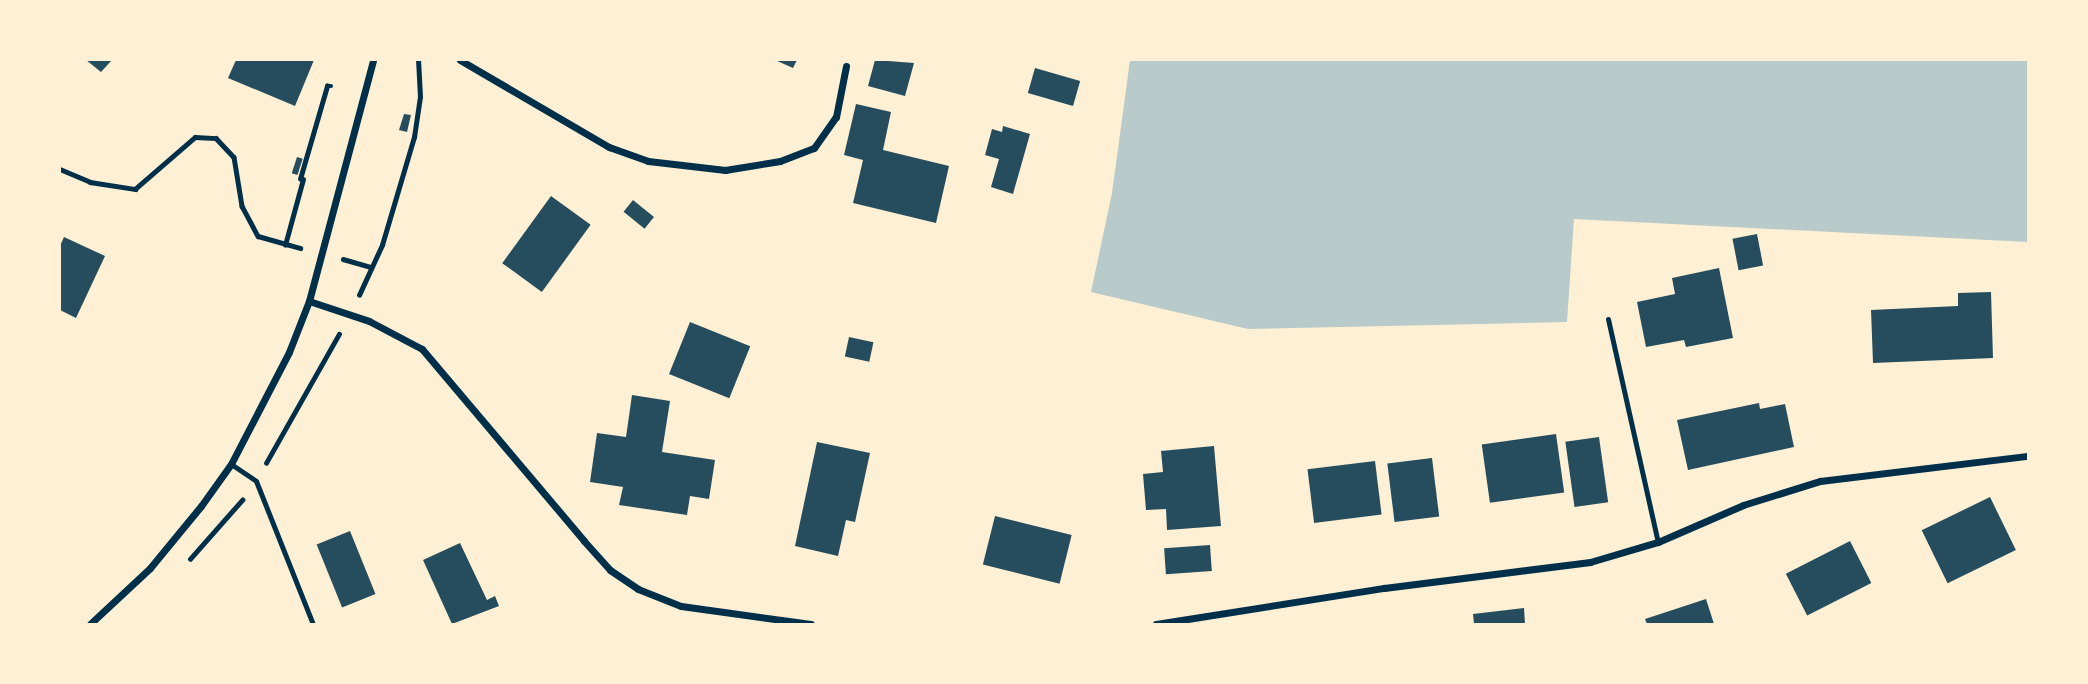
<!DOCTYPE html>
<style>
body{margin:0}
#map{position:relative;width:2088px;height:684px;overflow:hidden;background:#fdf0d5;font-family:"Varela Round",sans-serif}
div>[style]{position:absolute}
.green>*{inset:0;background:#b9caca}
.building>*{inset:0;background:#264d5e;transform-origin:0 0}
.path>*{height:4.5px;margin:-2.25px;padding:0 2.25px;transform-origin:2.25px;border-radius:2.25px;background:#003049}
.service>*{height:5px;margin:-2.5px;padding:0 2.5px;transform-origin:2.5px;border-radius:2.5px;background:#003049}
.minor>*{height:7px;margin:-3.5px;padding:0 3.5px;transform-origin:3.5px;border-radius:3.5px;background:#003049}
span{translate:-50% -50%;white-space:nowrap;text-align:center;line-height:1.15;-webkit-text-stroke:5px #fdf0d5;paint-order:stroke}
.frame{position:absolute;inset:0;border:61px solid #fdf0d5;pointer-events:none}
</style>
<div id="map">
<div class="green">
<div style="clip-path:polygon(1130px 60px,2028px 60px,2028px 242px,1574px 219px,1567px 322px,1248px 329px,1091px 292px,1112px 193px)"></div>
</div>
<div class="building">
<div style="clip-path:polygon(86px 60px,112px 60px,101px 72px)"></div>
<div style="clip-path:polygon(236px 60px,314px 60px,295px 106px,228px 78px)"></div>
<div style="clip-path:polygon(775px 60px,797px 60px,793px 68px)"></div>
<div style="clip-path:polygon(875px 60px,914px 63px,905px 96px,868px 86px)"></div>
<div style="left:1035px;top:68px;width:47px;height:26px;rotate:16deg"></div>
<div style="clip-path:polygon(856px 104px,891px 112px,883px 150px,949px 166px,936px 223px,853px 203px,863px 160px,844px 155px)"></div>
<div style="clip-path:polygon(404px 114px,411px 115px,407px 132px,399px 130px)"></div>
<div style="clip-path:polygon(1003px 126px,1030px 134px,1013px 194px,991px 187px,999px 159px,985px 155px,992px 129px,1002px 132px)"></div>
<div style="left:297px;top:157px;width:6px;height:17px;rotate:18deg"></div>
<div style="left:551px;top:196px;width:49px;height:83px;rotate:36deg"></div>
<div style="left:633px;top:200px;width:27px;height:15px;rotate:39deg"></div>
<div style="left:1757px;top:234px;width:32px;height:25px;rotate:79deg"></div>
<div style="clip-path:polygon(64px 237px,105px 256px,76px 318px,60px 310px,60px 246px)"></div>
<div style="clip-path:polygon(1719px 268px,1733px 338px,1686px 347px,1684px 340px,1646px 347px,1637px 302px,1675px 294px,1672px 278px)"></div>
<div style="clip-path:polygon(1991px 292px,1993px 358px,1873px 363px,1871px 310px,1958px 306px,1958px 293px)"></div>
<div style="left:690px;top:322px;width:65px;height:56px;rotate:22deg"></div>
<div style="left:849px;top:337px;width:25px;height:20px;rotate:12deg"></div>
<div style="clip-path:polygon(632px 395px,670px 401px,662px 452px,715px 460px,709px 499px,690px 496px,687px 515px,619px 505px,623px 487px,590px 482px,597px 433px,626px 437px)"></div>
<div style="clip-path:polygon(1759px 403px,1760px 409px,1785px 404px,1794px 447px,1688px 470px,1677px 420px)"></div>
<div style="left:1556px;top:434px;width:59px;height:75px;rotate:82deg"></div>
<div style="left:1599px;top:437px;width:66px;height:34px;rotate:82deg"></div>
<div style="clip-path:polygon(817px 442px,870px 453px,855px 522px,846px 520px,838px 556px,795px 546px)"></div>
<div style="clip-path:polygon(1214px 446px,1221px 526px,1167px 530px,1166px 509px,1146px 510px,1143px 474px,1163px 472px,1161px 451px)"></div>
<div style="left:1432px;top:458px;width:59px;height:45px;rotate:83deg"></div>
<div style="left:1375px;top:461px;width:54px;height:68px;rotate:83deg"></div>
<div style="left:1990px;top:497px;width:59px;height:76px;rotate:64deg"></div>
<div style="left:995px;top:516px;width:79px;height:50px;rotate:14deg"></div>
<div style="left:350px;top:531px;width:68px;height:36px;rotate:68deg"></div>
<div style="left:1850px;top:541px;width:47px;height:72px;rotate:63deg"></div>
<div style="clip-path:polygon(460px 543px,487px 600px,495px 596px,499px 606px,452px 624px,423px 560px)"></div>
<div style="left:1210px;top:545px;width:26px;height:46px;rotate:86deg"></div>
<div style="clip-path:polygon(1706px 599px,1714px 624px,1647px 624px,1645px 619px)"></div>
<div style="clip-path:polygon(1524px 608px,1525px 624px,1474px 624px,1473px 614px)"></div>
</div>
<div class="path">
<div style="left:60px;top:169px;width:33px;rotate:23deg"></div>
<div style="left:90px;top:182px;width:46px;rotate:8.8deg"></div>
<div style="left:135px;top:189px;width:79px;rotate:-40.9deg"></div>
<div style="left:195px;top:137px;width:21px;rotate:3deg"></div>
<div style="left:216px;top:138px;width:26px;rotate:47deg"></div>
<div style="left:234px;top:157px;width:50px;rotate:80.7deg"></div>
<div style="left:242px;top:206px;width:34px;rotate:62deg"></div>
<div style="left:258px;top:236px;width:44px;rotate:15.9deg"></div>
<div style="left:300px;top:179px;width:97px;rotate:-73.8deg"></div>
<div style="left:327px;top:86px;width:4px"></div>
<div style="left:285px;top:245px;width:68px;rotate:-74.7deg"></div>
<div style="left:343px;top:259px;width:29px;rotate:16deg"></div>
<div style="left:359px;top:295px;width:55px;rotate:-65.3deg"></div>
<div style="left:382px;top:245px;width:113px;rotate:-73.5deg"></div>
<div style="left:414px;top:137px;width:40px;rotate:-81.5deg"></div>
<div style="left:420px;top:97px;width:37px;rotate:-93deg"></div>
<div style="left:266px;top:463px;width:148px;rotate:-60.5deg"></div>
<div style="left:190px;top:559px;width:79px;rotate:-48.6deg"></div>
</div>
<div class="service">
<div style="left:1608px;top:319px;width:229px;rotate:77.4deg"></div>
<div style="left:231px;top:464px;width:30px;rotate:34deg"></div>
<div style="left:256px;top:481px;width:154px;rotate:68.3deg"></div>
</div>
<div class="minor">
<div style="left:460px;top:60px;width:173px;rotate:30.3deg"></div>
<div style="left:609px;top:147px;width:41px;rotate:19.7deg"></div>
<div style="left:648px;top:161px;width:78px;rotate:6.7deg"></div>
<div style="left:725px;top:170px;width:56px;rotate:-9.3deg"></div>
<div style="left:780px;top:161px;width:36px;rotate:-21deg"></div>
<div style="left:814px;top:148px;width:38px;rotate:-55deg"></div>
<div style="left:836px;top:117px;width:52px;rotate:-78.9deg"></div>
<div style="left:309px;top:301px;width:63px;rotate:18.4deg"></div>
<div style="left:369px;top:321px;width:60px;rotate:27.8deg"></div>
<div style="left:422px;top:349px;width:251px;rotate:49.8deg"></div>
<div style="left:584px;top:541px;width:39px;rotate:48deg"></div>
<div style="left:610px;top:570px;width:34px;rotate:34deg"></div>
<div style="left:638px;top:589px;width:46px;rotate:21.6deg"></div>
<div style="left:681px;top:606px;width:131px;rotate:7.9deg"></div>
<div style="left:90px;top:624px;width:82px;rotate:-43deg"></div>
<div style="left:150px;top:568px;width:80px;rotate:-50.6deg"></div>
<div style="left:201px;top:506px;width:52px;rotate:-54.5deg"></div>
<div style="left:231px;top:464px;width:126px;rotate:-62.6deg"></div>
<div style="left:289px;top:352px;width:55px;rotate:-68.6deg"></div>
<div style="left:309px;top:301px;width:249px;rotate:-75.1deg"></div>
<div style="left:1156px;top:624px;width:231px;rotate:-9deg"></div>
<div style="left:1384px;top:588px;width:208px;rotate:-7.2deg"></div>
<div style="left:1590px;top:562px;width:71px;rotate:-16.4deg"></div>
<div style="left:1658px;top:542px;width:93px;rotate:-23.5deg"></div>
<div style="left:1743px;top:505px;width:81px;rotate:-17.3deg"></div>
<div style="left:1820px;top:481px;width:209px;rotate:-6.9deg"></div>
</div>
<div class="frame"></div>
</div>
